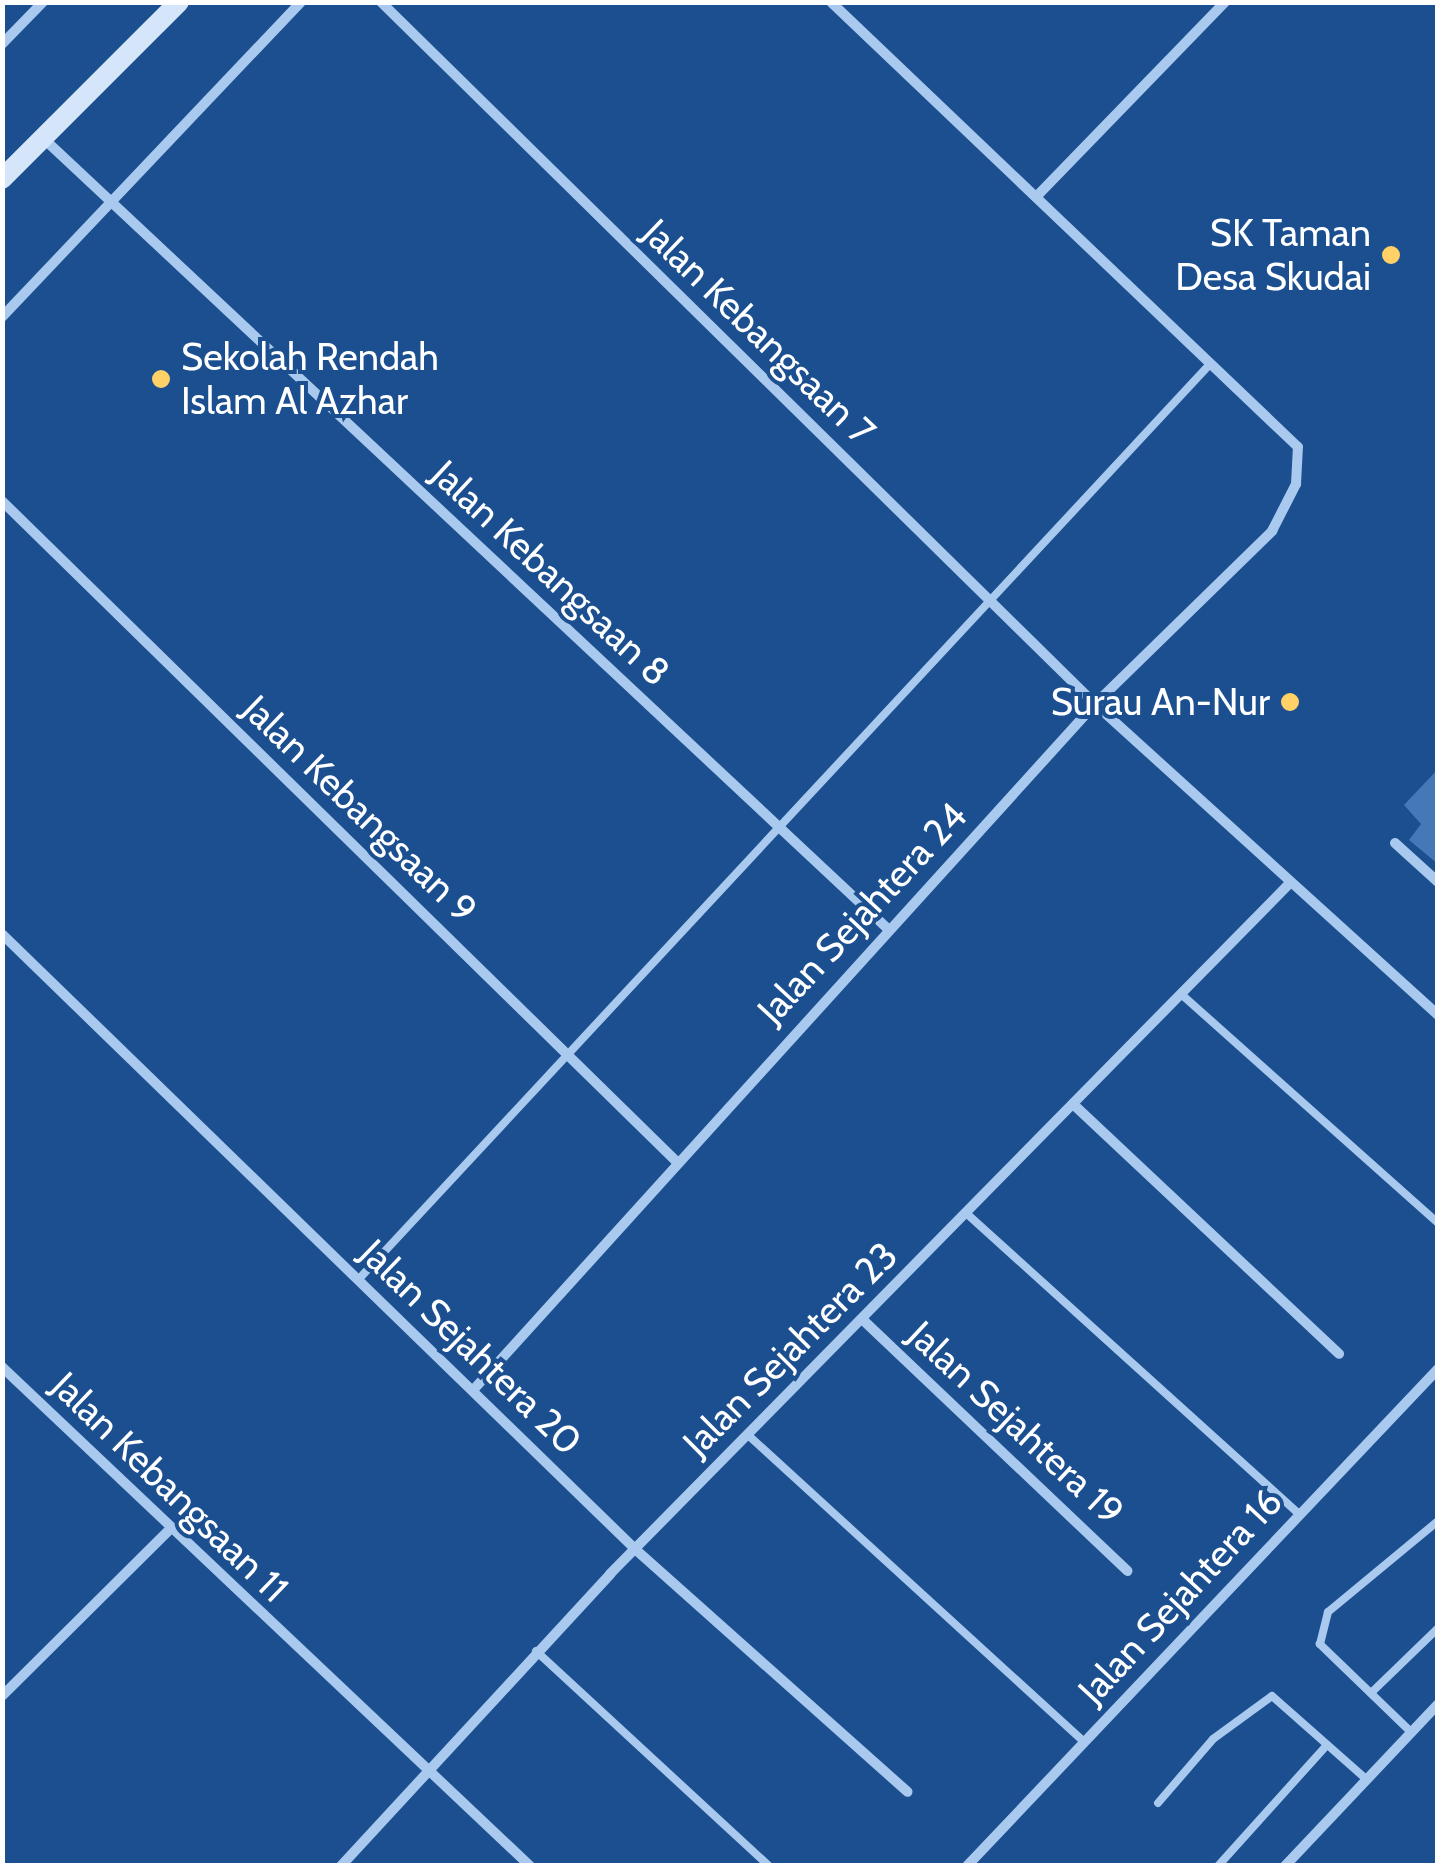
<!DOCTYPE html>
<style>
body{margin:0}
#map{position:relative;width:1440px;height:1868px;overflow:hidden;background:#1b4f8f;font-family:Cabin,sans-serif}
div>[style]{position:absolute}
.building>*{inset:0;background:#4478b7}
.lane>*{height:8px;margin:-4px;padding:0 4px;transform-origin:4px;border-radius:4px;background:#a9c9ee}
.street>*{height:10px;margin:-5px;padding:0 5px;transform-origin:5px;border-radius:5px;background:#a9c9ee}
.secondary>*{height:20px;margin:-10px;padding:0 10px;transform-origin:10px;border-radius:10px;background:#d6e6fa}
.dots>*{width:28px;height:28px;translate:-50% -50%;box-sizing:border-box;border:5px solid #1b4f8f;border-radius:50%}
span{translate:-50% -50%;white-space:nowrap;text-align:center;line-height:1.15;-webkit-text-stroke:8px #1b4f8f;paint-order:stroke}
.poi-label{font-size:38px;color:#fff}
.right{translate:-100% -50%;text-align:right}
.left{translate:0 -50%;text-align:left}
.street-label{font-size:38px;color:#fff}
.frame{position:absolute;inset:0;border:5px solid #fff;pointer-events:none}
</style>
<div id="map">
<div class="building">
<div style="clip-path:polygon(1438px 769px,1438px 864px,1409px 840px,1421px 824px,1404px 805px)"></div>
</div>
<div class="lane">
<div style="left:1181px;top:994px;width:344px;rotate:41.7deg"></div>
<div style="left:966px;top:1213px;width:447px;rotate:42.1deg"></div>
<div style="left:358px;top:1280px;width:1252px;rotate:-47.07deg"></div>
<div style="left:748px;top:1435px;width:455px;rotate:42.4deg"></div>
<div style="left:536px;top:1651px;width:317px;rotate:42.7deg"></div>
<div style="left:1371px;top:1693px;width:93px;rotate:-44.1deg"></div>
<div style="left:1411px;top:1732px;width:127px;rotate:-136deg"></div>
<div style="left:1320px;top:1644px;width:33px;rotate:-76deg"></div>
<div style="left:1328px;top:1612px;width:143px;rotate:-39.6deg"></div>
<div style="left:1158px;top:1803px;width:84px;rotate:-49.3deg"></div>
<div style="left:1213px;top:1739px;width:73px;rotate:-36.1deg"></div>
<div style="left:1272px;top:1696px;width:125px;rotate:41.4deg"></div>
<div style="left:1218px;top:1866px;width:163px;rotate:-48deg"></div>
</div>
<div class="street">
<div style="left:381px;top:2px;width:1001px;rotate:44.51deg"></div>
<div style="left:1095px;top:704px;width:463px;rotate:42.2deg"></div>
<div style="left:2px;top:44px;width:59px;rotate:-45.7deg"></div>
<div style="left:43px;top:138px;width:1157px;rotate:43.11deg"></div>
<div style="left:1036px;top:197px;width:272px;rotate:-45.9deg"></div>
<div style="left:2px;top:317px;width:434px;rotate:-46.5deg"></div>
<div style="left:2px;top:501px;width:942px;rotate:44.4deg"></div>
<div style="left:1395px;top:843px;width:58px;rotate:42.2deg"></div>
<div style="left:2px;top:934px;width:883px;rotate:44.17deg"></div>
<div style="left:635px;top:1549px;width:365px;rotate:41.7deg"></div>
<div style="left:1073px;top:1104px;width:365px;rotate:43.2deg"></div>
<div style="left:862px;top:1319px;width:366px;rotate:43.5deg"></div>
<div style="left:2px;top:1367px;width:726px;rotate:43.38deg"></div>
<div style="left:475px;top:1388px;width:923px;rotate:-47.81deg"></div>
<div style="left:1095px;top:704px;width:248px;rotate:-44.3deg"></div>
<div style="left:1272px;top:531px;width:53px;rotate:-62.9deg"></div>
<div style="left:1296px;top:484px;width:37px;rotate:-87deg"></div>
<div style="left:1298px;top:447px;width:645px;rotate:-136.38deg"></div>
<div style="left:2px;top:1696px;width:234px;rotate:-44.8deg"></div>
<div style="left:341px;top:1866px;width:397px;rotate:-47.3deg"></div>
<div style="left:610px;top:1574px;width:969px;rotate:-45.46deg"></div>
<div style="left:967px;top:1866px;width:685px;rotate:-46.54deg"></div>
<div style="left:1285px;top:1866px;width:223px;rotate:-46.6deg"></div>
</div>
<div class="secondary">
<div style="left:2px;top:179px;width:250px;rotate:-45deg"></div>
</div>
<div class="dots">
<div style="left:1391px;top:255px;background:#ffd166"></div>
<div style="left:161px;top:379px;background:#ffd166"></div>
<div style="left:1290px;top:702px;background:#ffd166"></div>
</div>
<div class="poi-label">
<span class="right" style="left:1371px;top:255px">SK Taman<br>Desa Skudai</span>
<span class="left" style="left:181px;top:379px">Sekolah Rendah<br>Islam Al Azhar</span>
<span class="right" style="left:1270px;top:702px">Surau An-Nur</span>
</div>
<div class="street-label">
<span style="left:759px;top:332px;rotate:44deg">Jalan Kebangsaan 7</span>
<span style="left:551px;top:573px;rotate:43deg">Jalan Kebangsaan 8</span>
<span style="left:360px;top:809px;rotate:44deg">Jalan Kebangsaan 9</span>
<span style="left:862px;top:913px;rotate:-47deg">Jalan Sejahtera 24</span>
<span style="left:471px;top:1347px;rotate:44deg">Jalan Sejahtera 20</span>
<span style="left:790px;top:1349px;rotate:-45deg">Jalan Sejahtera 23</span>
<span style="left:1016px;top:1423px;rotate:43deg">Jalan Sejahtera 19</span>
<span style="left:170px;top:1487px;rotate:44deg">Jalan Kebangsaan 11</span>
<span style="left:1180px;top:1596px;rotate:-47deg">Jalan Sejahtera 16</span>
</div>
<div class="frame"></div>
</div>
